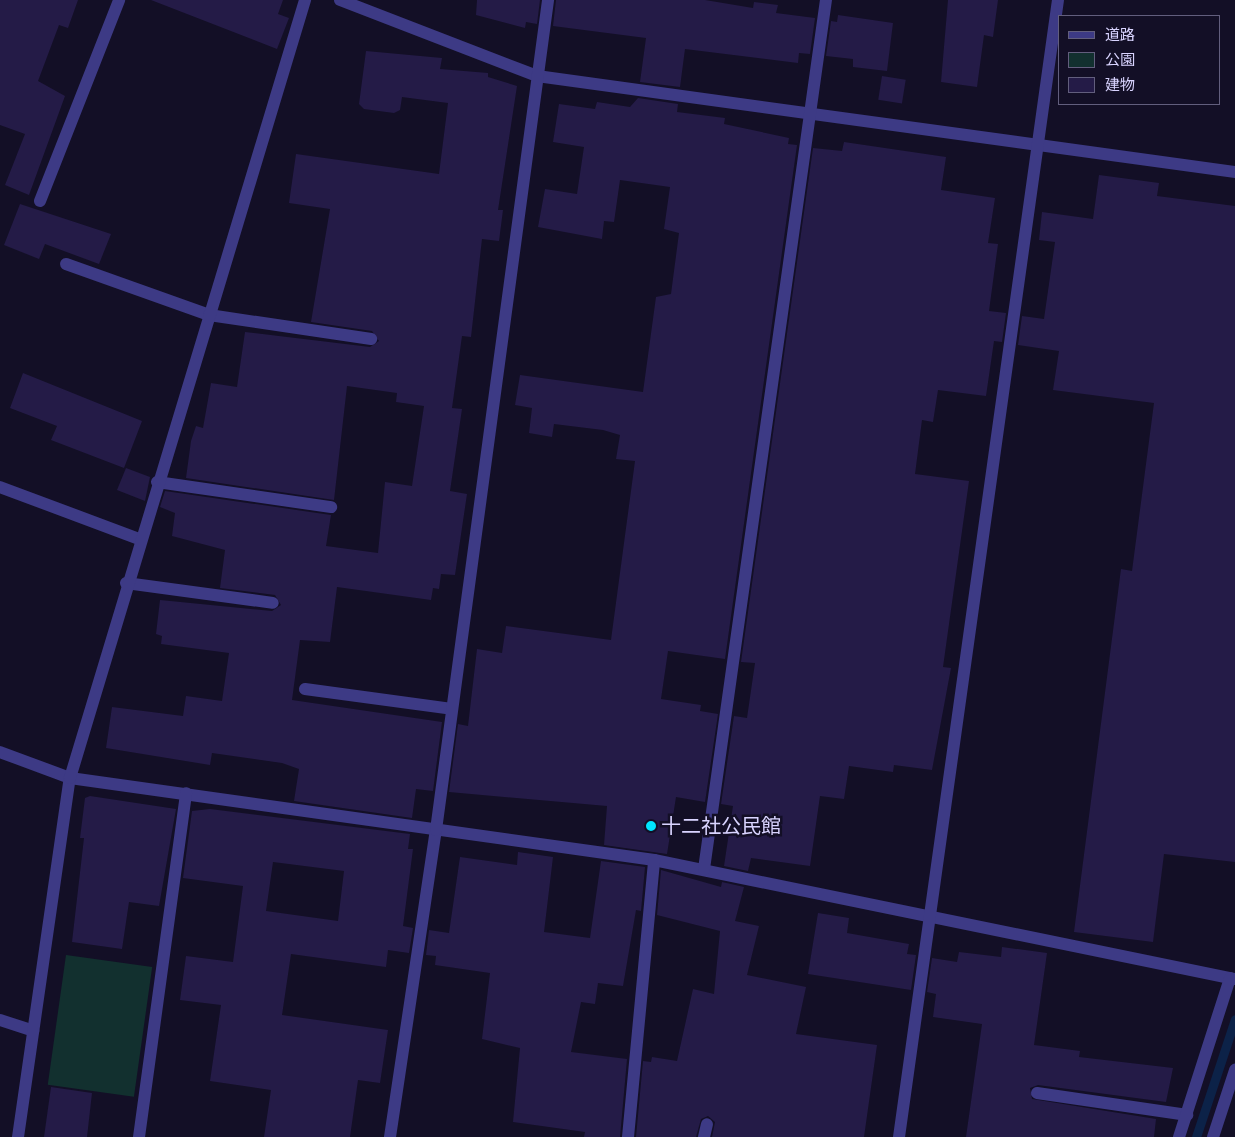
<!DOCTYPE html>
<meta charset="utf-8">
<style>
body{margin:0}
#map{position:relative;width:1235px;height:1137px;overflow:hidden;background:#130f26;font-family:Jost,"Noto Sans JP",sans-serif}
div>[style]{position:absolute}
.green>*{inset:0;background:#12302f;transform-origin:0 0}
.stream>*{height:9px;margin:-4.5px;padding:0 4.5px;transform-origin:4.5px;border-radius:4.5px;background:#0c2248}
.building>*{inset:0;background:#241b47;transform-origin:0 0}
.lane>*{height:12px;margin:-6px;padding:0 6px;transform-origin:6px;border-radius:6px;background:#3d3a85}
.street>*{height:12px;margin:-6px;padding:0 6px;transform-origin:6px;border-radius:6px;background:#3d3a85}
.dots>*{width:14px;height:14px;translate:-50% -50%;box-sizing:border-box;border:2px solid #130f26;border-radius:50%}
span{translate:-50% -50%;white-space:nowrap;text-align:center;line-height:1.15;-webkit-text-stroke:5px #130f26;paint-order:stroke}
.poi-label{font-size:20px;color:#d9d4ff}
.left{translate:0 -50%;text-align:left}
.legend{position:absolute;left:1058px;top:15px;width:162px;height:90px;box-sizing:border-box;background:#130f26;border:1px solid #625e7d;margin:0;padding:6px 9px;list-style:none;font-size:15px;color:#d9d4ff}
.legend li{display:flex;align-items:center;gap:10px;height:25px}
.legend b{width:25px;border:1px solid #625e7d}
</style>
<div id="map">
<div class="green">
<div style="left:66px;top:955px;width:87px;height:131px;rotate:8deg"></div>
</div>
<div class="stream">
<div style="left:1196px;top:1137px;width:124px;rotate:-71.7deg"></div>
</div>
<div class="building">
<div style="clip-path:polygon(0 0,78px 0,68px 28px,59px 25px,38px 81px,65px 96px,29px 195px,5px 185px,25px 134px,0 125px)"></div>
<div style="clip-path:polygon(151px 0,283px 0,278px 14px,289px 18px,277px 49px)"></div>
<div style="clip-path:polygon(477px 0,540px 0,537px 24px,526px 22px,525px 28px,476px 15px)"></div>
<div style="clip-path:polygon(556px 0,705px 0,753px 8px,754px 2px,778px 5px,776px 13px,815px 18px,810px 54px,799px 53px,798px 63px,685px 49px,680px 87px,640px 82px,646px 38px,553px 26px)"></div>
<div style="clip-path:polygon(948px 0,998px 0,993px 37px,984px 35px,977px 87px,941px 82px)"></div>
<div style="clip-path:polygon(838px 15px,893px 23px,887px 71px,853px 67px,853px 59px,826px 56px,831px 21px,837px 22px)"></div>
<div style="clip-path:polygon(366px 51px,442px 58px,440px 69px,488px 73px,488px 77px,517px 86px,498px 210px,503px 210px,499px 241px,482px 239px,471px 337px,462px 336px,452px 408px,462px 409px,450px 491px,467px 494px,455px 575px,441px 574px,439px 589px,433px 588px,431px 600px,337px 587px,330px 642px,300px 640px,292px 700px,442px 722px,433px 791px,416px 789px,412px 818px,294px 801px,299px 769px,282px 763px,212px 753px,210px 765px,106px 748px,112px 707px,183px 716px,186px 696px,222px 701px,229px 653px,161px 644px,162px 636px,156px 634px,160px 600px,272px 611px,281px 605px,275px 595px,220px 588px,225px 550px,172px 536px,175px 513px,160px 507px,165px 491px,331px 515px,326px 546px,378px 553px,385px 482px,412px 486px,424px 406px,396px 402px,397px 393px,347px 386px,334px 500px,186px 478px,191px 441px,196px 426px,203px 428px,211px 383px,237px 387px,245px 332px,370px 347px,379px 341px,372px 331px,311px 322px,330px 209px,289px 203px,296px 154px,439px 174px,448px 103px,402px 97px,400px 110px,394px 113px,364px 109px,359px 104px)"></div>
<div style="left:882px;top:76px;width:24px;height:24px;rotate:9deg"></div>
<div style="clip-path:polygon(638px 98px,678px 104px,677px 112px,725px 118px,724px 124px,789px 138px,788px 144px,797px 145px,725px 659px,668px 651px,661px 699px,701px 705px,700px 711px,718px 714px,705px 802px,676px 797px,667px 854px,604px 845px,607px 806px,449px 792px,458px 724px,468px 726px,477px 649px,502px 653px,506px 626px,611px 640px,635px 461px,616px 459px,620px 435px,603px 430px,554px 424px,552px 437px,529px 433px,532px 408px,515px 405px,520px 375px,643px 392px,656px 297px,671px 294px,679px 233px,664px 229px,670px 187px,620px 180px,614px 222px,604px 221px,602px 239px,538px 227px,545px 189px,577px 194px,584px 147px,553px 142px,559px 104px,595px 109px,597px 102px,630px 107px)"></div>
<div style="clip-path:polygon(844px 142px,946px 157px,941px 190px,995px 198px,988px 243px,998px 244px,989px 311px,1006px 313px,1002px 342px,994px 341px,986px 396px,938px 390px,933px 422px,922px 420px,915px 474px,969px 481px,943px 667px,951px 668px,932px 770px,894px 765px,893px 772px,849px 766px,844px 799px,820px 796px,810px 866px,751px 858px,748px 871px,724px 866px,733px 806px,721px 804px,734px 716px,747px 718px,755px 663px,741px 662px,813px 148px,842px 151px)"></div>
<div style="clip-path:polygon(1099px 175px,1159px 183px,1157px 196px,1235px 206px,1235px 862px,1164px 854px,1153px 942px,1074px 932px,1121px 569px,1132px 571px,1154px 403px,1053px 390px,1059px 351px,1018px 345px,1022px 316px,1044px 319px,1055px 242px,1039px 240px,1042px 212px,1093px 219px)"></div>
<div style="clip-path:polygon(20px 204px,111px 234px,99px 264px,45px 244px,39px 259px,4px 245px)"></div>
<div style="clip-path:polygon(23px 373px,142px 421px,124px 468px,51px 440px,57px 426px,10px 408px)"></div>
<div style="clip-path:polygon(126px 468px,150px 477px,145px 501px,117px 490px)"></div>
<div style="clip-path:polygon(90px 796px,176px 809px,159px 906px,129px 902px,122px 949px,72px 942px,84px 838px,80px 838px,85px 798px)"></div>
<div style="clip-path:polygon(evenodd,210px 809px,410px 834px,408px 849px,413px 849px,403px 926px,413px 928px,409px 953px,388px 950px,386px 967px,291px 954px,282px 1015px,388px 1030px,380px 1083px,358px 1080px,350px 1137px,264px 1137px,271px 1090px,210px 1081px,221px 1005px,180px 1000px,186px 956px,233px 962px,243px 886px,183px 878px,192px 811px,210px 809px,273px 862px,344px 871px,338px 921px,266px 911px,273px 862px)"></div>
<div style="clip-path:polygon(518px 852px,553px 857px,544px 932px,590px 938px,601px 861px,645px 867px,641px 911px,636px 910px,623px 986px,598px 983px,595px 1004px,581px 1002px,571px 1052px,627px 1059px,620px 1137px,584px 1137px,585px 1132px,513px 1122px,520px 1048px,482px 1039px,490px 973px,435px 965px,436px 956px,426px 955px,429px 930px,449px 933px,460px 857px,517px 865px)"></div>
<div style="clip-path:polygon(661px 870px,721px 887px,722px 882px,744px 887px,735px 921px,759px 926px,747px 975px,806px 987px,796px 1034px,877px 1045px,864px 1137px,712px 1137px,715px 1122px,708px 1116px,701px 1119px,696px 1137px,636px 1137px,643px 1061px,651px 1062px,652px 1057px,677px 1061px,693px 989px,714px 994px,720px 931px,657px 915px)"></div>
<div style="clip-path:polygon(818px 913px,849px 918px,847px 933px,909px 944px,907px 954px,916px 955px,911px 990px,808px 974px)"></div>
<div style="clip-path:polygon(1002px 947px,1047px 953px,1034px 1045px,1080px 1051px,1079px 1057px,1173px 1068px,1166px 1102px,1038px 1085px,1030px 1088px,1032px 1099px,1156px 1119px,1154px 1137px,966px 1137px,982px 1024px,933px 1017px,936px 994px,927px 992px,932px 958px,957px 962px,959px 952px,1001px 957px)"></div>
<div style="clip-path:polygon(51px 1087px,92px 1093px,87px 1137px,44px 1137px)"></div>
</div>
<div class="lane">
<div style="left:66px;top:264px;width:152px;rotate:19.6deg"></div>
<div style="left:209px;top:315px;width:164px;rotate:8.4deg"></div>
<div style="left:157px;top:482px;width:176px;rotate:8.2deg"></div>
<div style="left:126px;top:583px;width:148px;rotate:7.7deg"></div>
<div style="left:305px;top:689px;width:148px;rotate:7.7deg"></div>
<div style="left:1037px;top:1093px;width:152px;rotate:8.3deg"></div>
<div style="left:704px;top:1137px;width:13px;rotate:-77deg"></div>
</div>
<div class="street">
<div style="left:340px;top:0;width:211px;rotate:21.1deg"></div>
<div style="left:537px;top:76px;width:705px;rotate:7.83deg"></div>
<div style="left:40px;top:201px;width:216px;rotate:-68.5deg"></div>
<div style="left:0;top:487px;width:148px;rotate:20.5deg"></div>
<div style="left:0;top:752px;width:75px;rotate:20.4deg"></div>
<div style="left:70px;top:778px;width:590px;rotate:7.99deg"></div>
<div style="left:654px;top:860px;width:593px;rotate:11.58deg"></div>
<div style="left:704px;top:869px;width:878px;rotate:-82.01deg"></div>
<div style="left:0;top:1020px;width:35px;rotate:18deg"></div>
<div style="left:18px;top:1137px;width:363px;rotate:-81.8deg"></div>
<div style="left:70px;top:778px;width:813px;rotate:-73.19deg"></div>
<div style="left:139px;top:1137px;width:347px;rotate:-82.2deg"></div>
<div style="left:390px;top:1137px;width:310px;rotate:-81.5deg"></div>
<div style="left:436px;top:830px;width:838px;rotate:-82.31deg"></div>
<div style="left:628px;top:1137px;width:278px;rotate:-84.6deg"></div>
<div style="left:899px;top:1137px;width:1148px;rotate:-82.04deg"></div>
<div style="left:1179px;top:1137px;width:167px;rotate:-72.2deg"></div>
<div style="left:1213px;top:1137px;width:71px;rotate:-71.8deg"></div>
</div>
<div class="dots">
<div style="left:651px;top:826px;background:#00e5ff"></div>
</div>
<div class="poi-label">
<span class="left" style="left:661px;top:826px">十二社公民館</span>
</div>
<ul class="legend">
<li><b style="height:6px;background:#3d3a85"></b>道路</li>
<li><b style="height:14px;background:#12302f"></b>公園</li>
<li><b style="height:14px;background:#241b47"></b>建物</li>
</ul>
</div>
